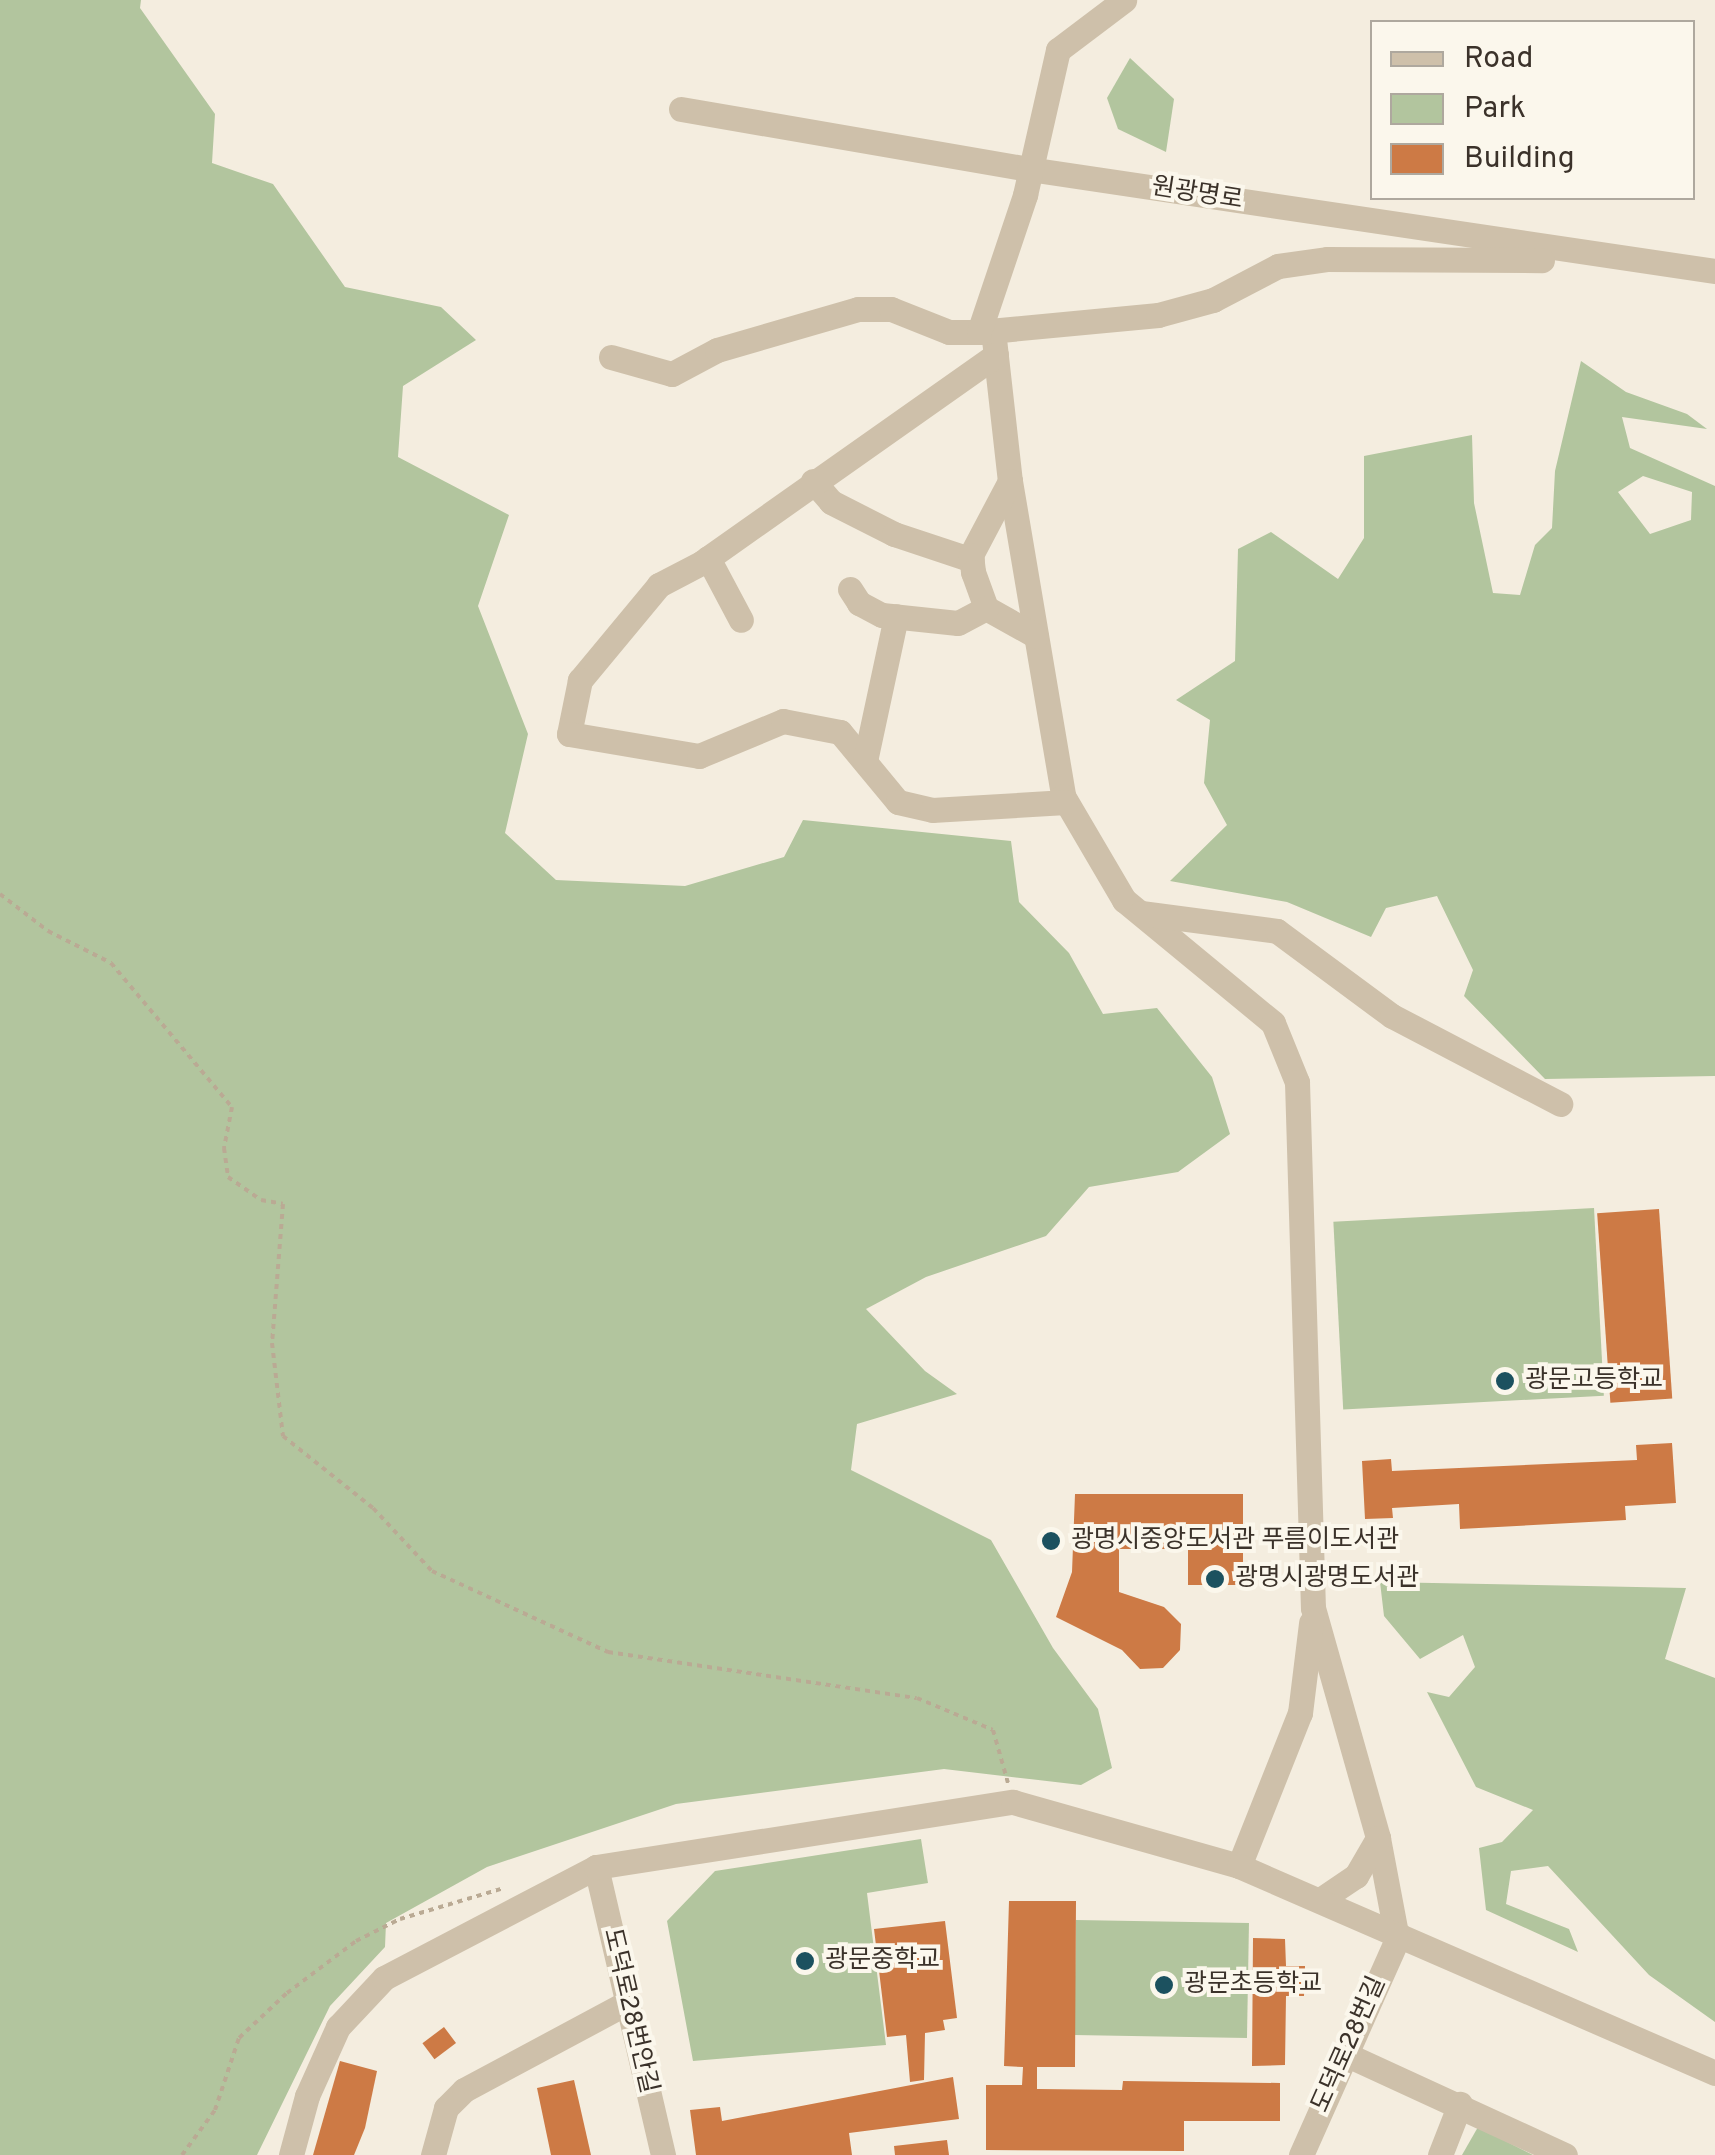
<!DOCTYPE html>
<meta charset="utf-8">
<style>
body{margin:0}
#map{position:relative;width:1715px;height:2155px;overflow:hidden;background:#f4eddf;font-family:Overpass,"Noto Sans KR",sans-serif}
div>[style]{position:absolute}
.green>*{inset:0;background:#b2c59e;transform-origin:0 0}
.building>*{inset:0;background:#cd7a45;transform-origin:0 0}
.path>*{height:4px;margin-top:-2px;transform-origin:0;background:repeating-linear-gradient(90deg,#baaa94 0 5px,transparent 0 10px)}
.minor>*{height:25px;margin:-12.5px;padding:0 12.5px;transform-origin:12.5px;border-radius:12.5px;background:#cec0aa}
.dots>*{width:28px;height:28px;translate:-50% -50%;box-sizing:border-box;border:5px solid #fbf7ec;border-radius:50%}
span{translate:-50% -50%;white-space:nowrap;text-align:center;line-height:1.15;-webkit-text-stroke:8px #fbf7ec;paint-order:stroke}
.street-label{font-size:25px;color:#3b322a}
.poi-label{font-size:25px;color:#3b322a}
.left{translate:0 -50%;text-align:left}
.legend{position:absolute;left:1370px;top:20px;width:325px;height:180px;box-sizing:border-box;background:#fbf7ec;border:2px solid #aea89e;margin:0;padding:12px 18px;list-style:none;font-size:30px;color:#3b322a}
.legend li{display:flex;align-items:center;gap:20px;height:50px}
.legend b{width:50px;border:2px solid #aea89e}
</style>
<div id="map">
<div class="green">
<div style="clip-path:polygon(0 0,141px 0,140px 8px,215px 114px,212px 163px,273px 184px,345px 287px,441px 307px,476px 340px,403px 386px,398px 457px,509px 515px,478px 606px,528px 734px,505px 833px,556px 880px,685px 886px,784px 857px,803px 820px,1011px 841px,1019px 902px,1069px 953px,1103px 1014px,1157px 1008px,1212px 1077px,1230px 1134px,1178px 1172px,1089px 1187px,1046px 1236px,926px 1277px,866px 1309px,925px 1371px,957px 1394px,857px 1424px,851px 1470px,991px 1540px,1053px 1648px,1098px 1709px,1112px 1768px,1081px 1785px,944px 1769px,676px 1804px,487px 1867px,386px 1923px,385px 1947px,330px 2006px,257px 2155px,0 2155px)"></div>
<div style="clip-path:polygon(1130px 58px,1174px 99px,1166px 152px,1118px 129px,1107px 98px)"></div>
<div style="clip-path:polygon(evenodd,1581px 361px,1626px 392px,1687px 414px,1707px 429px,1622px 417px,1630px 448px,1715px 486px,1715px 1076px,1545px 1079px,1464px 996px,1473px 970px,1437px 896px,1386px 908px,1371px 937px,1287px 902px,1170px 881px,1227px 825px,1204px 783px,1210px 720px,1176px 700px,1235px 661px,1238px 549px,1271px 532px,1338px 579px,1364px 538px,1364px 456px,1472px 435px,1474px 503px,1493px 593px,1520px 595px,1535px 545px,1552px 528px,1555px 471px,1581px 361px,1643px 476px,1692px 492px,1691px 520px,1650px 534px,1618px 492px,1643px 476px)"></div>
<div style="left:1594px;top:1208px;width:188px;height:261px;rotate:87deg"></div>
<div style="clip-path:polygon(1380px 1582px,1686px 1588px,1665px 1659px,1715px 1678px,1715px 2022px,1649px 1975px,1548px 1866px,1511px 1871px,1506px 1904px,1569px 1929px,1578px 1952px,1486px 1910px,1479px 1848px,1502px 1842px,1533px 1810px,1476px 1787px,1427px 1692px,1449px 1697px,1475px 1667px,1463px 1635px,1420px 1659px,1384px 1616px)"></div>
<div style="clip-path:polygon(921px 1839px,928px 1883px,867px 1893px,886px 2045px,693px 2061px,667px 1921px,715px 1871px)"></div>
<div style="left:1076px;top:1920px;width:173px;height:115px;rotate:1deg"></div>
<div style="clip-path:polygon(1478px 2127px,1533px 2155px,1462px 2155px)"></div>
</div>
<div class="building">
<div style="left:1659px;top:1209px;width:190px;height:62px;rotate:86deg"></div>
<div style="clip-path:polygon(1672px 1443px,1676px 1503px,1625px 1506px,1626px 1520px,1460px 1529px,1459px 1504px,1392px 1508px,1393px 1518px,1365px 1519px,1362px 1461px,1391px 1459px,1392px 1471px,1637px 1460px,1636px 1445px)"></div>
<div style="clip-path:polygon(1075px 1494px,1243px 1494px,1243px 1585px,1188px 1585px,1188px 1549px,1119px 1549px,1119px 1592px,1164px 1607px,1181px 1624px,1180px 1650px,1163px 1668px,1140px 1669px,1122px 1650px,1056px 1617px,1072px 1572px)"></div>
<div style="clip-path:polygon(1009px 1901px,1076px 1901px,1075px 2067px,1037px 2067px,1037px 2089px,1122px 2090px,1123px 2081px,1280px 2083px,1280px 2121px,1184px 2121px,1184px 2151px,986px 2150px,986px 2085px,1022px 2085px,1023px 2067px,1004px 2066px)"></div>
<div style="clip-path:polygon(945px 1921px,957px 2018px,943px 2020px,945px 2030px,925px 2033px,924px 2080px,910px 2082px,906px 2035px,887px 2037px,874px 1929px)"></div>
<div style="clip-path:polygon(1253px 1938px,1285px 1939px,1286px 1966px,1305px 1966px,1304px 1996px,1286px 1996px,1285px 2065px,1252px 2066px)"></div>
<div style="left:444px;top:2027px;width:20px;height:27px;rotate:53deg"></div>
<div style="clip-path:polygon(340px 2061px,377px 2071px,365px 2128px,354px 2155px,313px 2155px)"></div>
<div style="clip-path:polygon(953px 2077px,959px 2119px,849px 2133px,852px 2155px,696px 2155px,690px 2110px,720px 2107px,722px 2121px)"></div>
<div style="clip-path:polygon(574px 2080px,591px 2155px,551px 2155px,537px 2088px)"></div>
<div style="clip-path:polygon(947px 2140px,949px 2155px,895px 2155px,894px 2146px)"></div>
</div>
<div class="path">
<div style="left:0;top:894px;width:61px;rotate:37.6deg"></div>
<div style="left:48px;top:931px;width:71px;rotate:26.9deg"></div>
<div style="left:111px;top:963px;width:188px;rotate:50deg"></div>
<div style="left:232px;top:1107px;width:42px;rotate:101deg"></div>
<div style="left:224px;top:1148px;width:29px;rotate:82deg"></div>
<div style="left:228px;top:1177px;width:40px;rotate:34.9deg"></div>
<div style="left:261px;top:1200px;width:22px;rotate:10deg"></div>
<div style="left:283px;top:1204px;width:139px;rotate:94.5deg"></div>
<div style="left:272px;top:1343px;width:94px;rotate:83.3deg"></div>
<div style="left:283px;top:1436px;width:115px;rotate:38.7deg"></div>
<div style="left:373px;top:1508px;width:86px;rotate:46.9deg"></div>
<div style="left:432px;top:1571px;width:194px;rotate:24.7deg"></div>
<div style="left:608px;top:1652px;width:312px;rotate:8.5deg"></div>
<div style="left:917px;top:1698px;width:82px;rotate:22.8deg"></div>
<div style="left:993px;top:1730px;width:55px;rotate:74.2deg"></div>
<div style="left:182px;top:2155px;width:56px;rotate:-53.7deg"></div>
<div style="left:215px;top:2110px;width:76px;rotate:-71.6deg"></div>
<div style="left:239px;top:2038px;width:66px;rotate:-43.2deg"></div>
<div style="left:287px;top:1993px;width:86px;rotate:-37deg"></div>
<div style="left:356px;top:1941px;width:49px;rotate:-26.6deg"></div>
<div style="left:400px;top:1919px;width:109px;rotate:-16.6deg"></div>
</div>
<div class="minor">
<div style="left:681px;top:109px;width:353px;rotate:9.8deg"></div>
<div style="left:1029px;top:169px;width:694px;rotate:8.46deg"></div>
<div style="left:993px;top:330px;width:152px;rotate:83.6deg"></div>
<div style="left:1010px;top:481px;width:319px;rotate:80.4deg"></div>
<div style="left:1063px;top:796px;width:121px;rotate:59.6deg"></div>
<div style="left:1124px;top:900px;width:193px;rotate:39.5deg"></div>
<div style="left:1273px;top:1023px;width:64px;rotate:67.9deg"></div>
<div style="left:1297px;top:1082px;width:526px;rotate:88.26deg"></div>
<div style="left:1313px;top:1608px;width:239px;rotate:74.2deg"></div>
<div style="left:1378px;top:1838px;width:97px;rotate:79.3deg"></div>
<div style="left:979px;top:332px;width:180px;rotate:-5.4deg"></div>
<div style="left:1158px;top:315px;width:57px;rotate:-15.3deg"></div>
<div style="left:1213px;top:300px;width:73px;rotate:-27.6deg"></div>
<div style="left:1278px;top:266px;width:49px;rotate:-8.1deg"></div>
<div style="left:1327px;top:259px;width:215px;rotate:0.3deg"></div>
<div style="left:996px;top:355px;width:359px;rotate:144.8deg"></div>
<div style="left:703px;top:562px;width:50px;rotate:152.4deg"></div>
<div style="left:659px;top:585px;width:124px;rotate:129.7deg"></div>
<div style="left:580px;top:680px;width:55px;rotate:101.5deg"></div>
<div style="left:569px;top:734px;width:132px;rotate:9.6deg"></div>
<div style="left:699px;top:756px;width:91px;rotate:-22.6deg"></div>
<div style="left:783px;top:721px;width:58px;rotate:10.9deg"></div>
<div style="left:840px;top:732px;width:91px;rotate:50.4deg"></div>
<div style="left:898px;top:802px;width:35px;rotate:13deg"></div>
<div style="left:932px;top:810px;width:134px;rotate:-3.4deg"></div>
<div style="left:611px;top:357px;width:63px;rotate:15.6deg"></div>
<div style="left:672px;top:374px;width:51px;rotate:-28.1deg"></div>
<div style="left:717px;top:350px;width:147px;rotate:-16.2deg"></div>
<div style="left:858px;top:309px;width:33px"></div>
<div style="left:891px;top:309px;width:62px;rotate:21.6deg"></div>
<div style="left:949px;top:332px;width:30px"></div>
<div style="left:979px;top:332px;width:145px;rotate:-71.4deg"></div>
<div style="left:1025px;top:195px;width:149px;rotate:-77.2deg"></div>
<div style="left:1058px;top:50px;width:83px;rotate:-37.1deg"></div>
<div style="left:813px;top:481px;width:28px;rotate:49deg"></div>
<div style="left:831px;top:502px;width:71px;rotate:26.9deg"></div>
<div style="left:894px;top:534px;width:82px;rotate:18.4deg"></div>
<div style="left:1010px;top:481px;width:84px;rotate:117.8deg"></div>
<div style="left:971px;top:555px;width:17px;rotate:83deg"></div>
<div style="left:973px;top:572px;width:38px;rotate:70deg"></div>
<div style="left:986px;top:608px;width:57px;rotate:29.2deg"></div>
<div style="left:708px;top:558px;width:70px;rotate:62deg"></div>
<div style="left:850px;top:589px;width:17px;rotate:57deg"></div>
<div style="left:859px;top:603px;width:26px;rotate:28deg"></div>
<div style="left:882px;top:615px;width:76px;rotate:6deg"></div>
<div style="left:958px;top:623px;width:32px;rotate:-28deg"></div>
<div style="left:865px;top:761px;width:148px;rotate:-77.9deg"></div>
<div style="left:1141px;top:913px;width:137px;rotate:7.5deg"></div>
<div style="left:1277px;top:931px;width:143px;rotate:36.5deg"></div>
<div style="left:1392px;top:1016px;width:190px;rotate:27.6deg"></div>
<div style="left:1239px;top:1866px;width:165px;rotate:-68.3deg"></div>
<div style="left:1300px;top:1713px;width:91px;rotate:-83deg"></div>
<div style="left:596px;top:1867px;width:296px;rotate:76.9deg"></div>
<div style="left:1323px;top:1898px;width:40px;rotate:-34deg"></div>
<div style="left:1356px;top:1876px;width:44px;rotate:-59.9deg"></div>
<div style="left:1345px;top:2054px;width:242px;rotate:24.7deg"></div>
<div style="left:291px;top:2155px;width:61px;rotate:-74.8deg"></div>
<div style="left:307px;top:2096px;width:76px;rotate:-65.8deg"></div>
<div style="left:338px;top:2027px;width:67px;rotate:-46.8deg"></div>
<div style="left:384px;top:1978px;width:239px;rotate:-27.6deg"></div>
<div style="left:596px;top:1867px;width:422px;rotate:-8.9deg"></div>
<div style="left:1013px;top:1802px;width:235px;rotate:15.8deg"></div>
<div style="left:1239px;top:1866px;width:519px;rotate:23.5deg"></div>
<div style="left:433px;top:2155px;width:49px;rotate:-74.5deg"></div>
<div style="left:446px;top:2108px;width:25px;rotate:-45deg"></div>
<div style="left:464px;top:2090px;width:184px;rotate:-28.2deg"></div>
<div style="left:1301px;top:2155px;width:241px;rotate:-66deg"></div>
<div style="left:1440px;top:2155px;width:55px;rotate:-68.6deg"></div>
</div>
<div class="dots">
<div style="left:1505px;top:1381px;background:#1c515f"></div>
<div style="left:1051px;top:1541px;background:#1c515f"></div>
<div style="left:1215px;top:1579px;background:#1c515f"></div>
<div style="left:805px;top:1961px;background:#1c515f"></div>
<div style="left:1164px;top:1985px;background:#1c515f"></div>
</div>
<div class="street-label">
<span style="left:1197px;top:195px;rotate:9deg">원광명로</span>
<span style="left:629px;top:2011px;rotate:77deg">도덕로28번안길</span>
<span style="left:1350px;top:2045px;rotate:-66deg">도덕로28번길</span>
</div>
<div class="poi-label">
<span class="left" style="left:1525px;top:1381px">광문고등학교</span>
<span class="left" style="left:1071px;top:1541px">광명시중앙도서관 푸름이도서관</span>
<span class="left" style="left:1235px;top:1579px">광명시광명도서관</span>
<span class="left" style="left:825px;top:1961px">광문중학교</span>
<span class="left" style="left:1184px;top:1985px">광문초등학교</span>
</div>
<ul class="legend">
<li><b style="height:12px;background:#cec0aa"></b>Road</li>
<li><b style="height:28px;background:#b2c59e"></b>Park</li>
<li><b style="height:28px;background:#cd7a45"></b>Building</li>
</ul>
</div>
